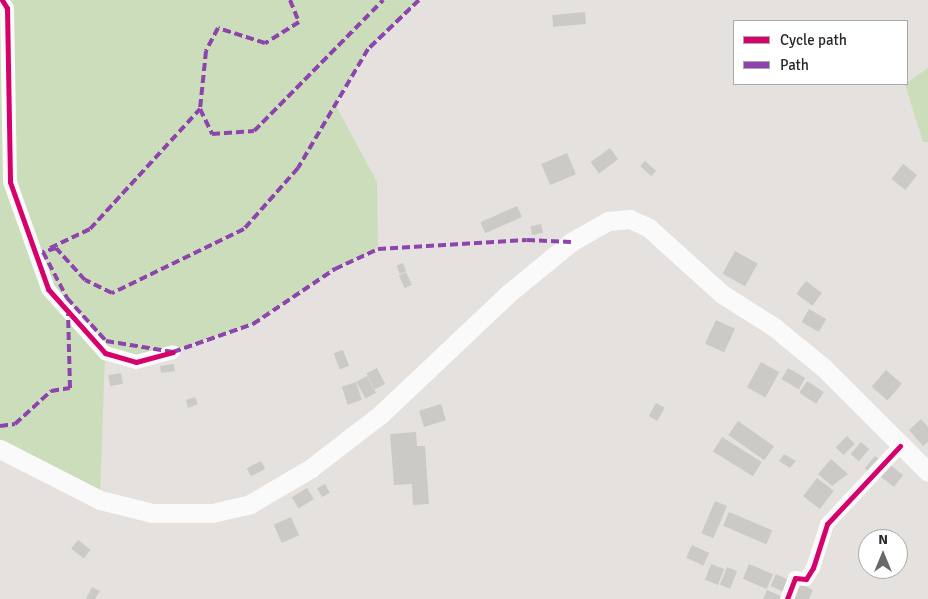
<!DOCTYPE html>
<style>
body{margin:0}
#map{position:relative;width:928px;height:599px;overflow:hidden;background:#e5e1de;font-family:Signika,sans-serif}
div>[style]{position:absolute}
.green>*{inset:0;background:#cdb}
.building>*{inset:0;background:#cccac7;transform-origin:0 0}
.minor>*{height:14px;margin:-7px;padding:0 7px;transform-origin:7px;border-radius:7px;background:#fbfafa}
.secondary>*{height:19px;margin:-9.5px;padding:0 9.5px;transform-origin:9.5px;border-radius:9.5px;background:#fbfafa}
.quiet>*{height:4px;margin-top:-2px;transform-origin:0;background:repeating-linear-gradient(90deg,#8e44ad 0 8px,transparent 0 12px)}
.cycleway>*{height:5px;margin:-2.5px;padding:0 2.5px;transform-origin:2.5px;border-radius:2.5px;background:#d6006c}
span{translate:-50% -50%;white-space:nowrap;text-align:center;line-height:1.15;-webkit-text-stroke:4px #fff;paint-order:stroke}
.legend{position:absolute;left:733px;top:20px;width:175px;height:65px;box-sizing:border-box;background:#fff;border:1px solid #a9a9a9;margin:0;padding:6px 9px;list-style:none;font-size:15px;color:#282828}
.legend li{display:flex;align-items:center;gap:10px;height:25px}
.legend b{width:25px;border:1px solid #a9a9a9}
.north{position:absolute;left:858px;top:529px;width:50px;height:50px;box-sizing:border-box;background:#fff;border:1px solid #a9a9a9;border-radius:50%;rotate:0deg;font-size:14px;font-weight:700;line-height:20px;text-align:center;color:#282828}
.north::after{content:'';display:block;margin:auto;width:18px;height:22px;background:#6a6968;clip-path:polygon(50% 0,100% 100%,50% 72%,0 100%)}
</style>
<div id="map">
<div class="green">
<div style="clip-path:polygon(0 0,419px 0,368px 49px,335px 104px,377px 182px,378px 249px,335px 269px,253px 324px,136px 362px,105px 353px,100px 500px,0 449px)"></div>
<div style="clip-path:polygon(928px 68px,928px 142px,923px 142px,905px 84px)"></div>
</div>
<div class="building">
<div style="left:585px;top:12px;width:12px;height:33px;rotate:85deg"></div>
<div style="left:610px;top:148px;width:14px;height:24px;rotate:54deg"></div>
<div style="left:567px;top:153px;width:23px;height:28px;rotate:67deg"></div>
<div style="left:645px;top:161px;width:15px;height:7px;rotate:42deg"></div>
<div style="left:903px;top:164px;width:18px;height:19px;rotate:38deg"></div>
<div style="left:517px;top:206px;width:12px;height:40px;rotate:66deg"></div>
<div style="left:541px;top:224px;width:9px;height:11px;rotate:77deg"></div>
<div style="left:735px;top:251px;width:26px;height:26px;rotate:29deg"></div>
<div style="left:403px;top:263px;width:9px;height:7px;rotate:69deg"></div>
<div style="left:406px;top:272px;width:14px;height:8px;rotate:65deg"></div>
<div style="left:806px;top:281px;width:20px;height:16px;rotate:37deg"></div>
<div style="left:809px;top:309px;width:20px;height:15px;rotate:30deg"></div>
<div style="left:716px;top:320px;width:21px;height:26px;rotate:25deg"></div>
<div style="left:343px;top:350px;width:17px;height:10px;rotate:69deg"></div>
<div style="left:761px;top:362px;width:21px;height:29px;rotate:29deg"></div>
<div style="left:174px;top:364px;width:7px;height:14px;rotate:82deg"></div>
<div style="left:377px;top:368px;width:18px;height:12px;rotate:63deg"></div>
<div style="left:788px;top:368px;width:20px;height:13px;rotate:30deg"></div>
<div style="left:886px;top:370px;width:21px;height:22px;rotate:41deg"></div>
<div style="left:121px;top:373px;width:11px;height:13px;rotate:80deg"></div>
<div style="left:367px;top:376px;width:19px;height:12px;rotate:62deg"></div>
<div style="left:807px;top:381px;width:20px;height:14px;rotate:33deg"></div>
<div style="left:356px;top:382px;width:19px;height:15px;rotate:72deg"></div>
<div style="clip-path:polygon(195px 397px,198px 404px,188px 408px,186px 400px)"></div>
<div style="left:656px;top:403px;width:10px;height:15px;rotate:29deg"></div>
<div style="left:441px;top:404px;width:17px;height:23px;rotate:73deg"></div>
<div style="clip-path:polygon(921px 419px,928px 427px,928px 442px,923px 446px,909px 430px)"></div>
<div style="left:738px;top:421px;width:44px;height:17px;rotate:35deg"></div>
<div style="clip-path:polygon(416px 432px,417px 446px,425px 446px,429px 504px,413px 505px,412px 484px,394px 485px,390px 434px)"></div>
<div style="left:847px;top:436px;width:11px;height:16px;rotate:45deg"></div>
<div style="left:722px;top:437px;width:47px;height:17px;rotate:32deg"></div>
<div style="left:861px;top:442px;width:11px;height:16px;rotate:41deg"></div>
<div style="clip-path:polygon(784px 454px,796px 461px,790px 468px,779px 461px)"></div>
<div style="left:875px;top:456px;width:8px;height:16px;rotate:40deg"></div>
<div style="clip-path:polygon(831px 459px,848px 474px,832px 486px,818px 474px)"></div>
<div style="left:261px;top:461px;width:9px;height:16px;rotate:63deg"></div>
<div style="left:889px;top:464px;width:18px;height:15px;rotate:38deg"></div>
<div style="left:817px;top:478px;width:21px;height:23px;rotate:37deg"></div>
<div style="left:325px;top:484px;width:10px;height:9px;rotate:61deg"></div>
<div style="left:307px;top:488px;width:13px;height:18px;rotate:58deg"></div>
<div style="left:715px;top:501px;width:13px;height:35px;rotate:23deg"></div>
<div style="left:729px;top:512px;width:47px;height:15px;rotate:23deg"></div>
<div style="left:291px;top:517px;width:20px;height:19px;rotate:66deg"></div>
<div style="left:78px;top:540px;width:16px;height:11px;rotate:38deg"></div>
<div style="left:692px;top:545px;width:19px;height:14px;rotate:25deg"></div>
<div style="left:711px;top:564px;width:14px;height:17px;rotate:21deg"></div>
<div style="left:749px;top:564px;width:26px;height:16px;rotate:23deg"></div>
<div style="left:727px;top:567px;width:11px;height:19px;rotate:22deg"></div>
<div style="left:776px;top:574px;width:14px;height:13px;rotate:25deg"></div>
<div style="clip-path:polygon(800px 583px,813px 590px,809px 599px,794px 599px)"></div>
<div style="clip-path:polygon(92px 587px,100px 591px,95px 599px,86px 599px)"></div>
<div style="clip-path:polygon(767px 590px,783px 597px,782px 599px,763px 599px)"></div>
</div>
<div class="minor">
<div style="left:2px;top:0;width:9px;rotate:58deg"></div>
<div style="left:7px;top:8px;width:174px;rotate:89deg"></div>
<div style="left:10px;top:182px;width:114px;rotate:70.4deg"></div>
<div style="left:48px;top:289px;width:86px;rotate:48.3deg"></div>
<div style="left:105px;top:353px;width:32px;rotate:16deg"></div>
<div style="left:136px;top:362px;width:38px;rotate:-15deg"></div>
<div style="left:787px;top:599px;width:22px;rotate:-69deg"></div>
<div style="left:795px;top:578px;width:11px;rotate:5deg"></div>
<div style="left:806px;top:579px;width:13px;rotate:-58deg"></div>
<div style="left:813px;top:568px;width:46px;rotate:-72.3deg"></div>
<div style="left:827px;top:524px;width:107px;rotate:-46.9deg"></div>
</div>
<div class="secondary">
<div style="left:0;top:449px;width:112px;rotate:27deg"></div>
<div style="left:100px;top:500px;width:54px;rotate:14deg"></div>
<div style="left:152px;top:513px;width:60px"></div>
<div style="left:212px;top:513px;width:39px;rotate:-13deg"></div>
<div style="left:250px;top:504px;width:71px;rotate:-30.5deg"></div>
<div style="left:311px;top:468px;width:88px;rotate:-37.6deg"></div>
<div style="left:381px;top:414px;width:176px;rotate:-43.4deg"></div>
<div style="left:509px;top:293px;width:80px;rotate:-39.4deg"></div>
<div style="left:571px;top:242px;width:43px;rotate:-29.6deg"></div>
<div style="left:608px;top:221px;width:22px;rotate:-5deg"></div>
<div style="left:630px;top:219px;width:21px;rotate:25deg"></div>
<div style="left:649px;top:228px;width:98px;rotate:42.1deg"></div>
<div style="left:722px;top:294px;width:62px;rotate:32.4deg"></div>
<div style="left:774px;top:327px;width:63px;rotate:39.2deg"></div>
<div style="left:823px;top:367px;width:148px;rotate:45deg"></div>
</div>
<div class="quiet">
<div style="left:290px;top:0;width:24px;rotate:68deg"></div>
<div style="left:299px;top:22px;width:40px;rotate:148deg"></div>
<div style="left:265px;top:43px;width:49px;rotate:-162.3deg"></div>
<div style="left:218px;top:28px;width:26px;rotate:118deg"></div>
<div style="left:206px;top:51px;width:58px;rotate:95.9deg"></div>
<div style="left:200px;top:109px;width:28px;rotate:64deg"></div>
<div style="left:212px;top:134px;width:42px;rotate:-4.1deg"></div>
<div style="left:254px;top:131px;width:184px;rotate:-45.4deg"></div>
<div style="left:419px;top:0;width:71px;rotate:136.1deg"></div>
<div style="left:368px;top:49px;width:138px;rotate:120.5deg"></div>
<div style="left:298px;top:168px;width:81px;rotate:131.5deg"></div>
<div style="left:244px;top:229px;width:147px;rotate:154.1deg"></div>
<div style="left:112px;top:293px;width:30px;rotate:-154deg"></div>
<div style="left:85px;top:280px;width:43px;rotate:-132.2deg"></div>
<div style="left:56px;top:248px;width:14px;rotate:163deg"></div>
<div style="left:43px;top:252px;width:52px;rotate:62.4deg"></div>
<div style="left:67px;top:298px;width:58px;rotate:47.8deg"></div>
<div style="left:106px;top:341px;width:68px;rotate:9.3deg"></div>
<div style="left:173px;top:352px;width:85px;rotate:-19.3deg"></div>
<div style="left:253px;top:324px;width:99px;rotate:-33.9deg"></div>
<div style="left:335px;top:269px;width:47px;rotate:-24.9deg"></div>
<div style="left:378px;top:249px;width:149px;rotate:-3.5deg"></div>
<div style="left:527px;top:240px;width:44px;rotate:2.6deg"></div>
<div style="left:50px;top:248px;width:44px;rotate:-25.4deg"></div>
<div style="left:90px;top:229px;width:163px;rotate:-47.5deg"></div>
<div style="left:0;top:426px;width:15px;rotate:-8deg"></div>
<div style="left:15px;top:424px;width:49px;rotate:-42.5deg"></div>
<div style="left:51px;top:391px;width:19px;rotate:-9deg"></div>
<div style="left:70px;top:388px;width:74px;rotate:-91.5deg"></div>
</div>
<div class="cycleway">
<div style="left:2px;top:0;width:9px;rotate:58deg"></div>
<div style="left:7px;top:8px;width:174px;rotate:89deg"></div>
<div style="left:10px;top:182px;width:114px;rotate:70.4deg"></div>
<div style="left:48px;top:289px;width:86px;rotate:48.3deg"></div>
<div style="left:105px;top:353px;width:32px;rotate:16deg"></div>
<div style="left:136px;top:362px;width:38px;rotate:-15deg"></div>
<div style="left:787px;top:599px;width:22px;rotate:-69deg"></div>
<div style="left:795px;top:578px;width:11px;rotate:5deg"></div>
<div style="left:806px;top:579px;width:13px;rotate:-58deg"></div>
<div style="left:813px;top:568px;width:46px;rotate:-72.3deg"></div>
<div style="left:827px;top:524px;width:107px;rotate:-46.9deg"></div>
</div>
<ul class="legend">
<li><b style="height:6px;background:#d6006c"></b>Cycle path</li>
<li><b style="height:6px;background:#8e44ad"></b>Path</li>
</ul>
<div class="north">N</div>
</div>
